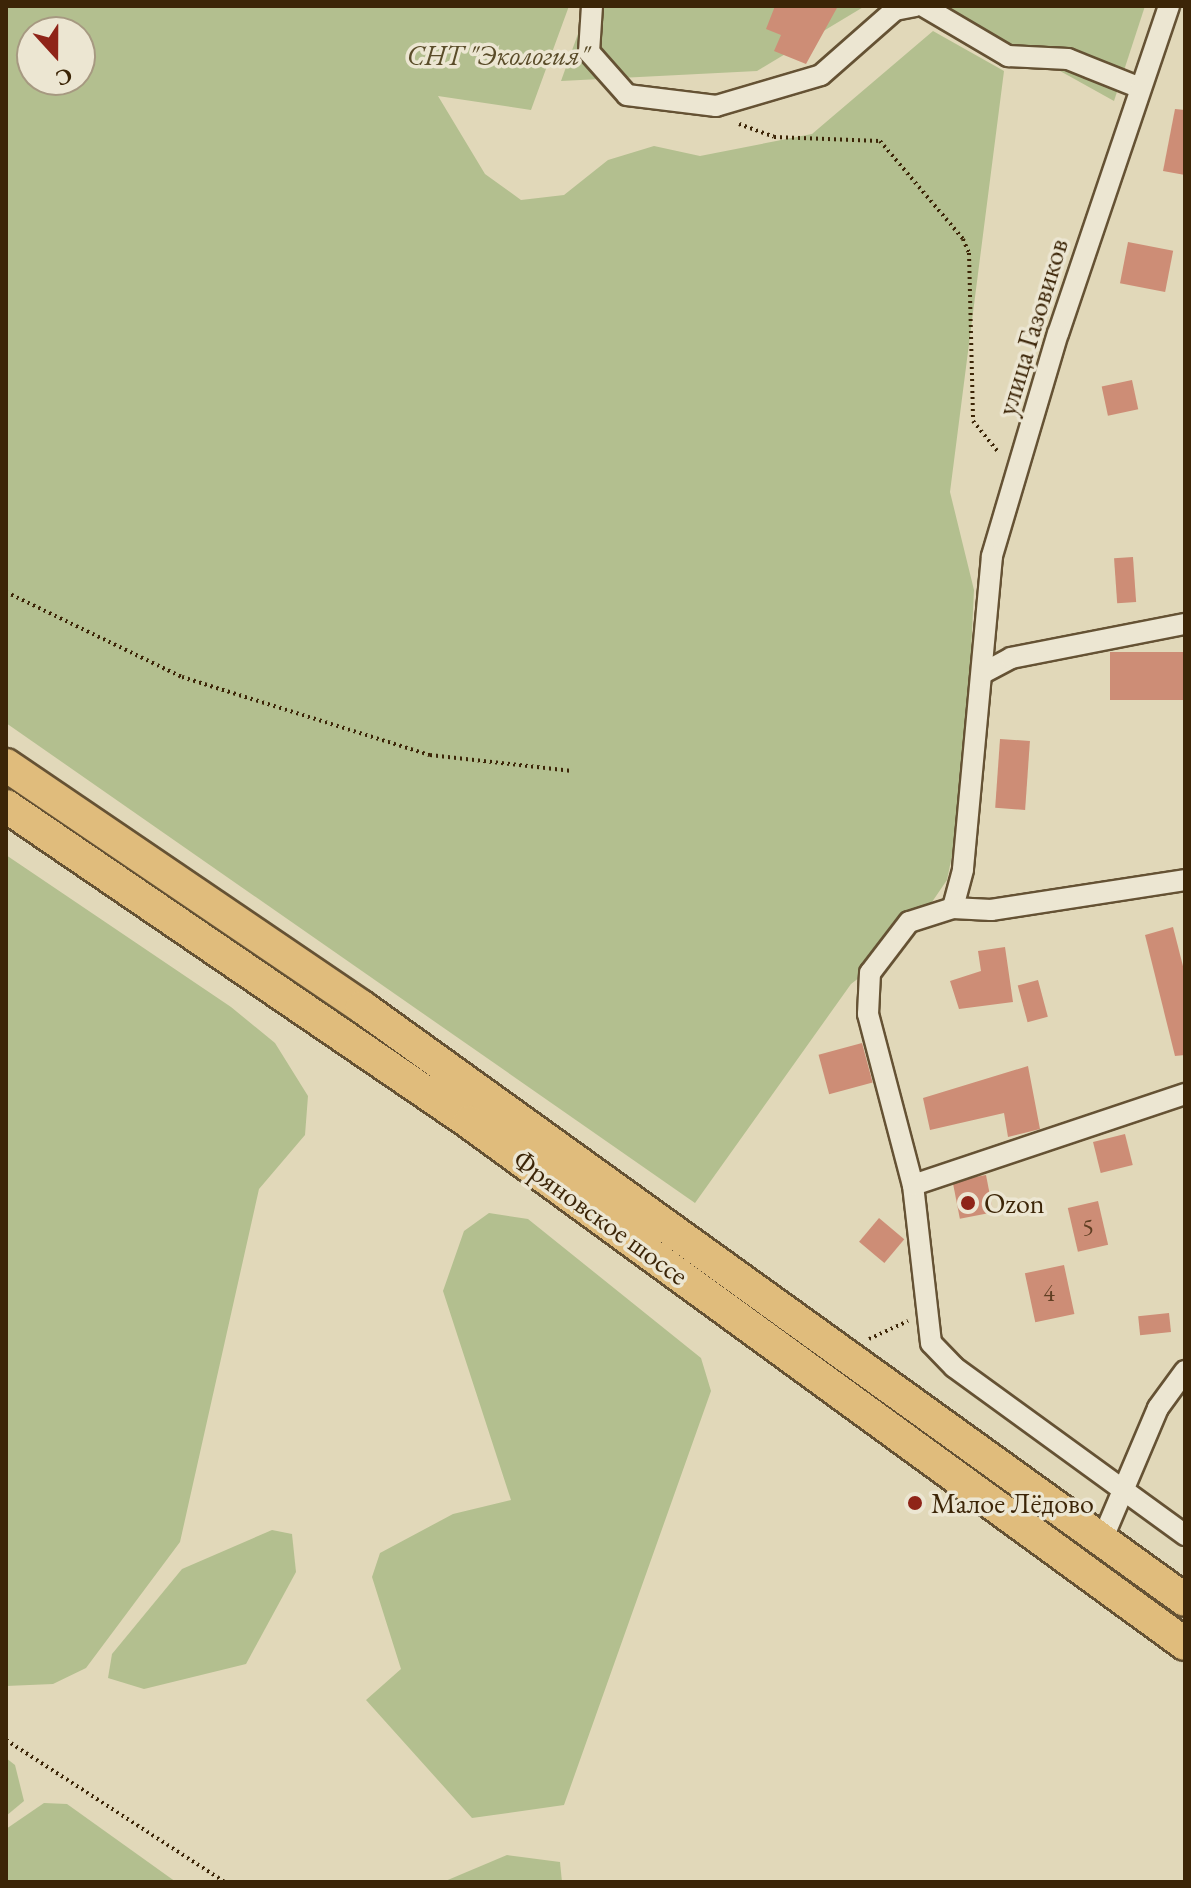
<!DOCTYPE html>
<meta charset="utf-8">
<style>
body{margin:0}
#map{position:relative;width:1191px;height:1888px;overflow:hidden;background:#e1d8b9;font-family:"EB Garamond",serif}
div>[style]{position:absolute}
.green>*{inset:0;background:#b3bf8f}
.building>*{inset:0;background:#cd8d76;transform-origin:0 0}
.path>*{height:4px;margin-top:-2px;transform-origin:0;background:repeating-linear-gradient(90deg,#3c2507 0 2px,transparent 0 6px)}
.roads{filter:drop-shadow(2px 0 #655234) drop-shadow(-2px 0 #655234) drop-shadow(0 2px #655234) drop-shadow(0 -2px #655234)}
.street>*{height:20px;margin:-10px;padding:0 10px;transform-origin:10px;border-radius:10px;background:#ece6d2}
.primary>*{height:32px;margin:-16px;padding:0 16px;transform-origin:16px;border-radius:16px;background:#e0bc7c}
.dots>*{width:22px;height:22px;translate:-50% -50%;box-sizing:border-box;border:4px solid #ece6d2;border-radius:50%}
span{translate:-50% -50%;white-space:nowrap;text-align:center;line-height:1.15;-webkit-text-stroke:7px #ece6d2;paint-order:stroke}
.number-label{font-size:24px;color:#603f23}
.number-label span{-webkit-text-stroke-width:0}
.park-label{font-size:28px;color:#5a4c29;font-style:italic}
.street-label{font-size:28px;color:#3c2507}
.poi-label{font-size:28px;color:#3c2507}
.left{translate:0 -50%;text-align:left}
.frame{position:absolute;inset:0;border:8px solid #3c2507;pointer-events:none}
.north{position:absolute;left:16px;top:16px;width:80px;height:80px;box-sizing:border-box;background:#ece6d2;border:2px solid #a69981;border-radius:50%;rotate:159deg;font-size:22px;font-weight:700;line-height:32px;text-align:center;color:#3c2507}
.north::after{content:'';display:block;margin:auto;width:28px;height:36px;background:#8f2418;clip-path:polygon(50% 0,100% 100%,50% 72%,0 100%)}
</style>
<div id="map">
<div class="green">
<div style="clip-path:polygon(evenodd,6px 6px,569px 6px,531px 110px,438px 96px,485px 174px,521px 200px,564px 195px,608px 160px,654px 146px,700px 156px,812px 134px,933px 31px,1004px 71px,950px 492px,974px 590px,964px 798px,947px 880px,904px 943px,851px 984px,695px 1203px,6px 723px,6px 6px,32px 32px,80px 32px,80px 80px,32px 80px,32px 32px)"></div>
<div style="clip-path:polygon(588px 6px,865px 6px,757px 71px,561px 81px)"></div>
<div style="clip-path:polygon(943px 6px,1145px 6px,1114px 101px)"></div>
<div style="clip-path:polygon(6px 855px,231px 1007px,275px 1043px,308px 1096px,305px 1135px,259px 1189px,180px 1542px,86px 1668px,53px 1684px,6px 1686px)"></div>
<div style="clip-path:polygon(489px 1213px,528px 1219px,701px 1358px,711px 1391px,564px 1805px,472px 1818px,366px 1700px,401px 1669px,372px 1577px,380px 1553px,453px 1514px,511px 1500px,443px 1291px,464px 1231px)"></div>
<div style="clip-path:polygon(272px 1530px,292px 1534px,296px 1572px,246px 1664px,144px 1689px,108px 1678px,112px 1654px,182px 1569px)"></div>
<div style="clip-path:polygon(6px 1758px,15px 1765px,24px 1801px,6px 1816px)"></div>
<div style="clip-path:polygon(44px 1803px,67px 1804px,176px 1882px,6px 1882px,6px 1829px)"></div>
<div style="clip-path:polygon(507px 1855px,560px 1862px,562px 1882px,443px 1882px)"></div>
</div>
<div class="building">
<div style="clip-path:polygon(775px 6px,838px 6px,806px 64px,774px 51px,781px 35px,766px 29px)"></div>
<div style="clip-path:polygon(1175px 109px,1185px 110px,1185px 175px,1163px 171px)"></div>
<div style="left:1128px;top:242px;width:46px;height:42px;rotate:11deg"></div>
<div style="left:1132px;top:380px;width:30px;height:31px;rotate:78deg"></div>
<div style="left:1133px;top:557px;width:45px;height:19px;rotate:86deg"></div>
<div style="left:1185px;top:652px;width:48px;height:75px;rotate:90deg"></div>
<div style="left:1000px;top:739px;width:30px;height:69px;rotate:4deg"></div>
<div style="clip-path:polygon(1173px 927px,1185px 974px,1185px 1055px,1175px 1056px,1145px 935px)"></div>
<div style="clip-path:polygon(1005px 947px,1013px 1002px,959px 1009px,950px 981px,981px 971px,978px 951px)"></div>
<div style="left:1038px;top:980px;width:38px;height:21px;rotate:75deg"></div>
<div style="left:862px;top:1043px;width:41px;height:45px;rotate:75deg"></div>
<div style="clip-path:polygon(1028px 1066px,1040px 1129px,1008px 1137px,1004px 1113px,930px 1130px,923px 1098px)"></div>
<div style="left:1125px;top:1134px;width:32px;height:33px;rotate:76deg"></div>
<div style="left:986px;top:1175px;width:38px;height:34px;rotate:79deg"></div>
<div style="left:1098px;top:1201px;width:45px;height:31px;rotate:77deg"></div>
<div style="left:879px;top:1218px;width:33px;height:31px;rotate:40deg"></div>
<div style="left:1064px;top:1265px;width:50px;height:40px;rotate:78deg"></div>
<div style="left:1169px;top:1313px;width:19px;height:31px;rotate:84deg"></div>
</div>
<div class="path">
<div style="left:739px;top:124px;width:37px;rotate:20deg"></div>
<div style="left:774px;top:137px;width:106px;rotate:2.2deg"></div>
<div style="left:880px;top:141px;width:128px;rotate:49.7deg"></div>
<div style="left:963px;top:239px;width:15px;rotate:67deg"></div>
<div style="left:969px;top:253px;width:168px;rotate:88.6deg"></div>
<div style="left:973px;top:421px;width:41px;rotate:50.9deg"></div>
<div style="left:6px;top:592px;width:195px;rotate:25.8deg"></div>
<div style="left:182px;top:677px;width:260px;rotate:17.5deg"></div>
<div style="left:430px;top:755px;width:143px;rotate:6.4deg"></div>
<div style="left:869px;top:1339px;width:43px;rotate:-24.8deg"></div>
<div style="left:6px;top:1740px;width:261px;rotate:33deg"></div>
</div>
<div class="roads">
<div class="street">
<div style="left:592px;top:6px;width:46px;rotate:93.7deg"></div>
<div style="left:589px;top:52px;width:57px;rotate:48.5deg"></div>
<div style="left:627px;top:95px;width:90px;rotate:7deg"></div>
<div style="left:716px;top:106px;width:109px;rotate:-16.4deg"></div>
<div style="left:821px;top:75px;width:98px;rotate:-41.3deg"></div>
<div style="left:895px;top:10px;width:21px;rotate:-11deg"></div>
<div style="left:923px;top:6px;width:99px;rotate:30.5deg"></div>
<div style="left:1008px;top:56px;width:60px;rotate:2.9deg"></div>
<div style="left:1068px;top:59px;width:78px;rotate:21.9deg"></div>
<div style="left:1169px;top:6px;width:345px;rotate:108.7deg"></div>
<div style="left:1058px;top:333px;width:233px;rotate:106.5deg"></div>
<div style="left:992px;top:556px;width:315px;rotate:95.3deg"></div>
<div style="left:963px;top:870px;width:39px;rotate:105deg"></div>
<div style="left:953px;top:908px;width:46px;rotate:162.3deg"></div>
<div style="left:909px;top:922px;width:64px;rotate:127.4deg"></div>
<div style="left:870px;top:973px;width:41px;rotate:92.8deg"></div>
<div style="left:868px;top:1014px;width:177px;rotate:75.3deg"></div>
<div style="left:913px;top:1185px;width:159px;rotate:83.5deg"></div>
<div style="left:931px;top:1343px;width:33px;rotate:46deg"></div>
<div style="left:954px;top:1367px;width:286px;rotate:36deg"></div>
<div style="left:985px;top:672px;width:30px;rotate:-28deg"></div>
<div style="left:1011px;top:658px;width:177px;rotate:-11.1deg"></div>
<div style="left:953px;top:908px;width:38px;rotate:3deg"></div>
<div style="left:991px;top:910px;width:196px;rotate:-8.8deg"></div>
<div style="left:913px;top:1185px;width:287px;rotate:-18.5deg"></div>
<div style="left:1102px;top:1540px;width:143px;rotate:-67deg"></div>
<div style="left:1158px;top:1408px;width:46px;rotate:-53.9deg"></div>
</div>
<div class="primary">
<div style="left:6px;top:765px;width:430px;rotate:34.2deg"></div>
<div style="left:362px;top:1007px;width:1014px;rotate:35.77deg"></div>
<div style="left:6px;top:806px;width:561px;rotate:34.31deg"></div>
<div style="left:469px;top:1122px;width:886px;rotate:36.09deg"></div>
</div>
</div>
<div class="dots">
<div style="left:968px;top:1203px;background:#8f2418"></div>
<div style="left:915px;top:1503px;background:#8f2418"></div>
</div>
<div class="number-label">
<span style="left:1088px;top:1227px">5</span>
<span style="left:1049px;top:1293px">4</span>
</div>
<div class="park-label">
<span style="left:498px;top:55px">СНТ "Экология"</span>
</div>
<div class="street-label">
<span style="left:1032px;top:327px;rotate:-73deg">улица Газовиков</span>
<span style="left:601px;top:1217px;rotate:36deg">Фряновское шоссе</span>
</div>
<div class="poi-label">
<span class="left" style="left:984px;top:1203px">Ozon</span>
<span class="left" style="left:931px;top:1503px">Малое Лёдово</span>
</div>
<div class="frame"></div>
<div class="north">С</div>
</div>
